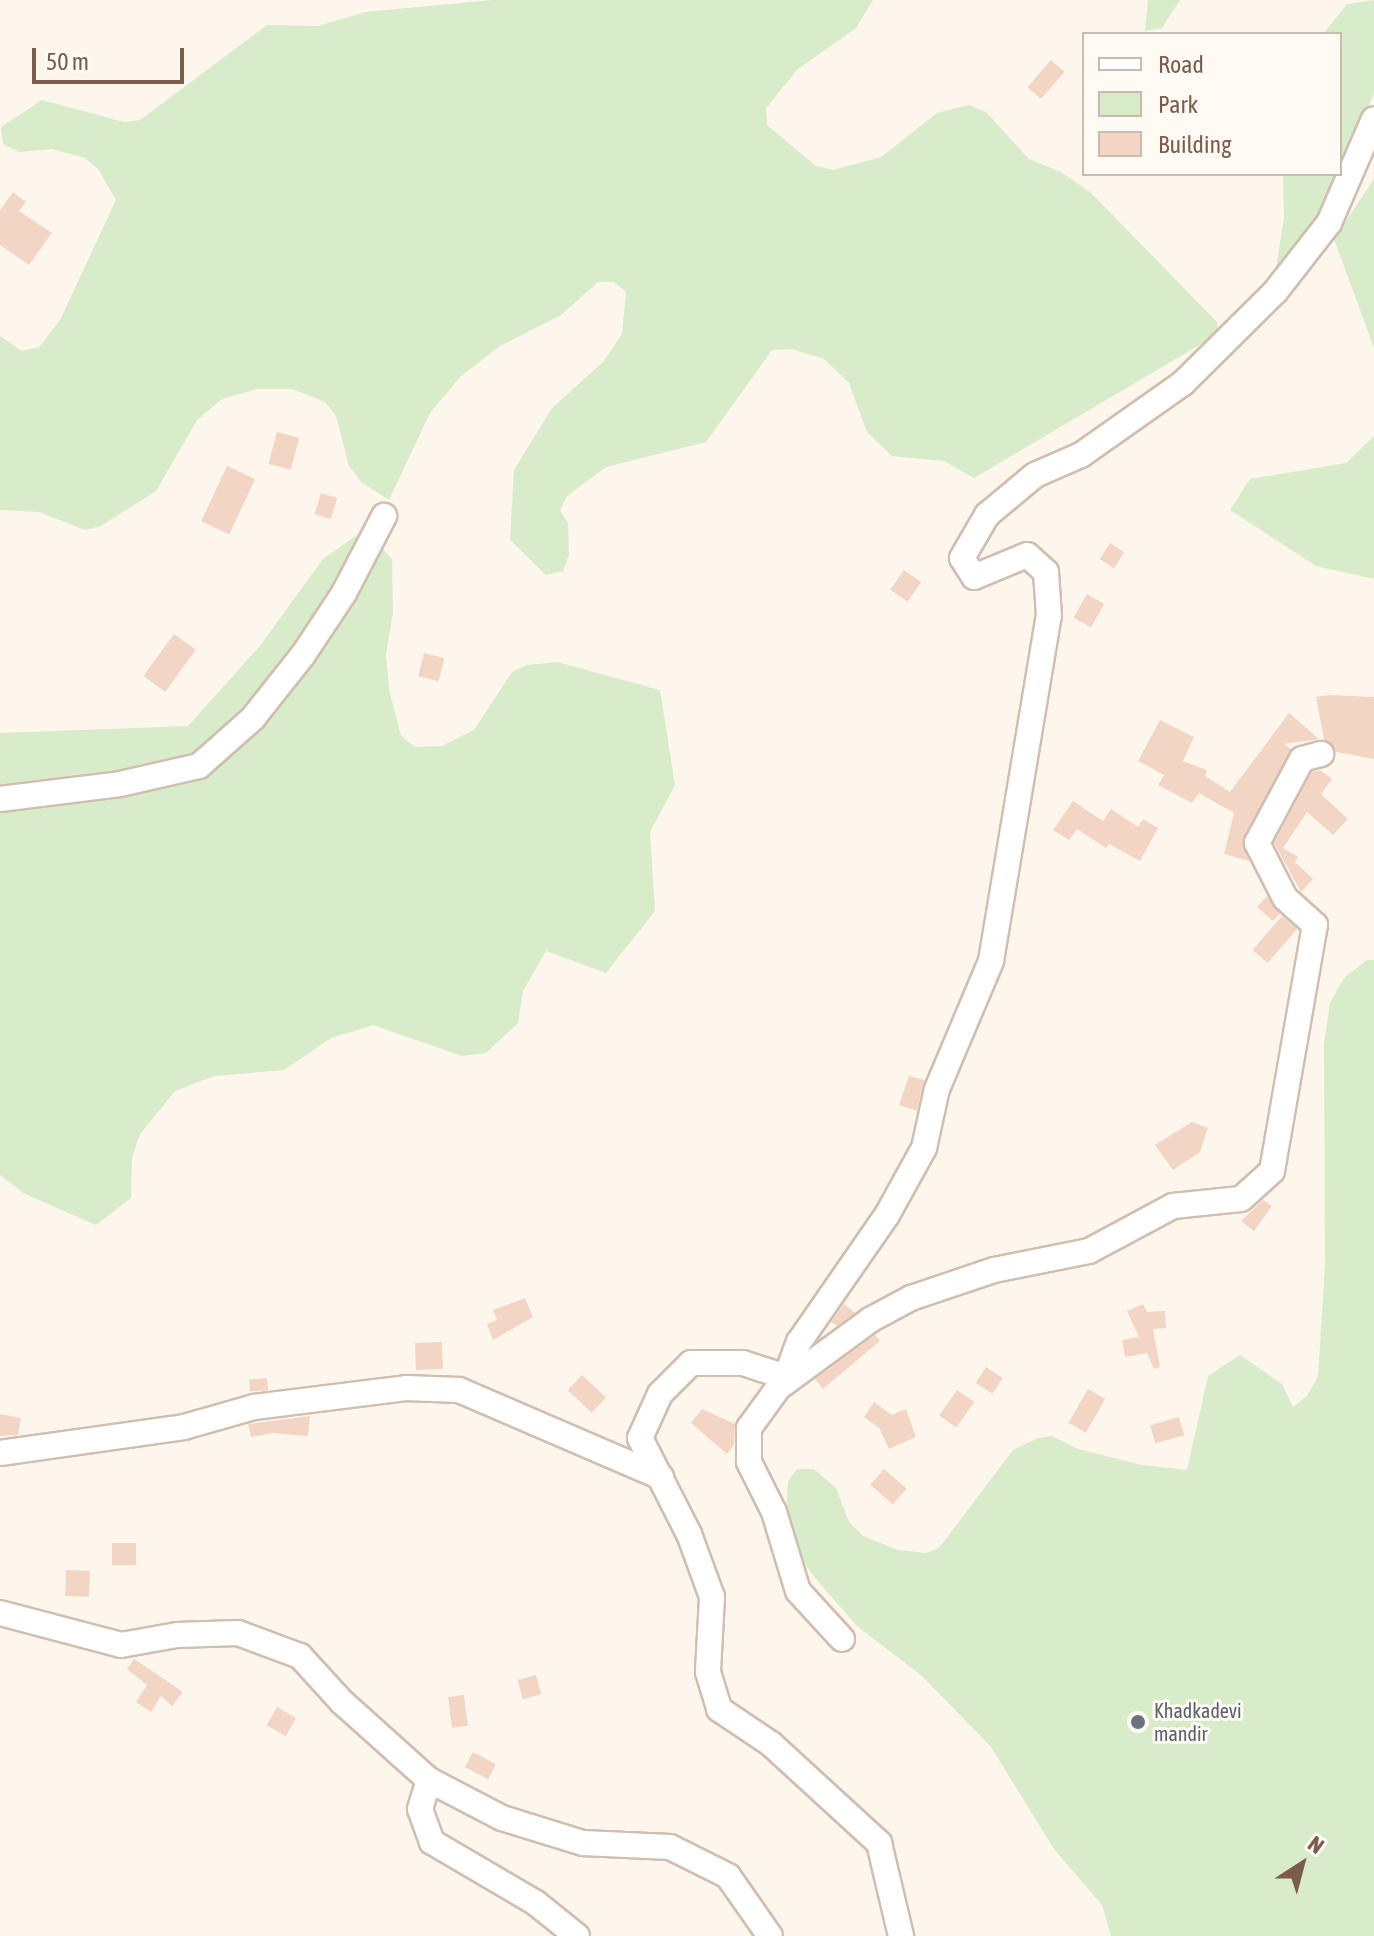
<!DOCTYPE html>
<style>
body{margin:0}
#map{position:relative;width:1374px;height:1936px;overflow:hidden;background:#fdf6ec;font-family:"Asap Condensed",sans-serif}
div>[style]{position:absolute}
.green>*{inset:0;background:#d8ecc9}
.building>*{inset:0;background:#f3d5c3;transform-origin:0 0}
.roads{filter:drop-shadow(2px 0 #d1beb0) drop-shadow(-2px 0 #d1beb0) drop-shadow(0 2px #d1beb0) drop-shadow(0 -2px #d1beb0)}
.minor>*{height:24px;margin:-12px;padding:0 12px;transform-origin:12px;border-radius:12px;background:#fff}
.dots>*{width:22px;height:22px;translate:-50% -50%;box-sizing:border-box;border:4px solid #fffaf3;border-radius:50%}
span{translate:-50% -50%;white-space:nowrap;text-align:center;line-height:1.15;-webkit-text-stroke:6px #fffaf3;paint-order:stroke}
.worship-label{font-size:20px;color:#5b616d}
.left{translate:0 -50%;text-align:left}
.legend{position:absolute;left:1082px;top:32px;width:260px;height:144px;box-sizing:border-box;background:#fffaf3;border:2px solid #cabbb1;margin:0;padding:10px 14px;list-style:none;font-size:24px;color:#7a5c4d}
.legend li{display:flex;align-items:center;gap:16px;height:40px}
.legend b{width:40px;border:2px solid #cabbb1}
.north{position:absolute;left:1262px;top:1824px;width:80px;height:80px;-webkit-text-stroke:6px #fffaf3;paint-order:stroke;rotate:36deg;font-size:22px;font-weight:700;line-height:32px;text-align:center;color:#7a5c4d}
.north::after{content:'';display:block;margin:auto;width:28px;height:36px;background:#7a5c4d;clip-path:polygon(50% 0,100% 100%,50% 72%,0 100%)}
.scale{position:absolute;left:32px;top:48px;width:152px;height:36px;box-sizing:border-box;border:4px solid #7a5c4d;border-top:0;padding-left:10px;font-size:24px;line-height:28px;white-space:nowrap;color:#7a5c4d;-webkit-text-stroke:6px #fffaf3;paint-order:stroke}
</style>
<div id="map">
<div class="green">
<div style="clip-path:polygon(492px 0,873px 0,856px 28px,798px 69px,766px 108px,767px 125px,816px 166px,833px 170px,881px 157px,937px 113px,969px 105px,986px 112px,1029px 159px,1061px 172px,1090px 192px,1217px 322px,1218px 334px,974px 478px,944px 461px,892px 456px,867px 432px,849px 383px,824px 359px,792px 349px,772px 350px,706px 442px,606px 467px,567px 496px,560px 510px,568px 523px,569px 555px,563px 571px,546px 575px,510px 540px,514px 470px,552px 408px,603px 362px,622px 334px,626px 292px,614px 282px,598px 282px,561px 315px,500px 346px,461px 376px,430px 413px,389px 500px,361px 482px,349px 466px,336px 416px,325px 402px,292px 389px,257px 389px,222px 399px,197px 420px,156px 491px,101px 526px,85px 530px,39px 512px,0 510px,0 336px,22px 351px,39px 347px,60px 320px,116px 200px,98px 169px,85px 158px,52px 149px,19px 152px,3px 144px,1px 127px,42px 100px,124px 122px,140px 120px,267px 25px,318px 26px,365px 12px)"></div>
<div style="clip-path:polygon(1148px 0,1180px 0,1162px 28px,1145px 31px)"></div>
<div style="clip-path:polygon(1374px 0,1374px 93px,1345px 170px,1304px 252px,1276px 268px,1284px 218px,1283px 174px,1340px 174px,1340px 34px,1323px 34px,1347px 4px)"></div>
<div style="clip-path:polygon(1374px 179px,1374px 348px,1334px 239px)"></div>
<div style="clip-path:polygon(1374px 436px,1374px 579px,1316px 566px,1230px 510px,1250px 479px,1346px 463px)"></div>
<div style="clip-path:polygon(364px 530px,392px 559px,393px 613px,386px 654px,389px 690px,401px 736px,415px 747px,442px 746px,474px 730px,512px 672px,527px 665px,557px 662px,660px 690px,675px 785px,650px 832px,655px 911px,606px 973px,546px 951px,523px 991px,518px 1023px,486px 1053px,462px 1056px,373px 1025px,331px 1038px,284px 1070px,214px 1076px,175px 1091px,140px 1134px,132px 1157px,131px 1198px,96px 1225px,25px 1194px,0 1175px,0 733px,188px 726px,259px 647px,323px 559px)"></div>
<div style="clip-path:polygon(1367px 960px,1374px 960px,1374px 1936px,1111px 1936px,1102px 1905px,1054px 1849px,991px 1747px,922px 1676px,857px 1626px,815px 1578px,799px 1556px,786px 1514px,788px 1481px,797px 1469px,814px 1469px,836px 1488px,849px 1522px,863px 1536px,898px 1550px,926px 1553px,939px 1548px,1013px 1450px,1038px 1438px,1052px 1436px,1078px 1449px,1142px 1465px,1187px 1470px,1208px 1376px,1240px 1355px,1282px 1384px,1293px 1407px,1307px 1396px,1318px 1376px,1325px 1265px,1324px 1044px,1330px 1003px,1344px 978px)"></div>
</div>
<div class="building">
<div style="left:1051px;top:60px;width:18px;height:36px;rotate:41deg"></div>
<div style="clip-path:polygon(13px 192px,26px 202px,19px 211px,52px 233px,29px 265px,0 245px,0 210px)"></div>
<div style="left:277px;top:432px;width:23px;height:33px;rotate:15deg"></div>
<div style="left:227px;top:466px;width:31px;height:61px;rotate:25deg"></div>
<div style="left:321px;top:493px;width:17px;height:22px;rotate:17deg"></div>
<div style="left:1110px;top:543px;width:17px;height:19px;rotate:33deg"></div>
<div style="left:904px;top:570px;width:21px;height:24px;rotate:35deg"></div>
<div style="left:1087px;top:594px;width:20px;height:27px;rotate:30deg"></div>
<div style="left:174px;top:634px;width:27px;height:52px;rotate:36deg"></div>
<div style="left:424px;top:653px;width:21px;height:24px;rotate:14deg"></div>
<div style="clip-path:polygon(1329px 695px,1374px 697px,1374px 759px,1336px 752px,1324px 739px,1316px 697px)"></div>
<div style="clip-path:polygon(1289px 713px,1319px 739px,1284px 744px,1291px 749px,1244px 837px,1249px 861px,1224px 854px,1234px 813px,1199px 793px,1192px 803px,1158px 785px,1164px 775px,1138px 761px,1160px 720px,1194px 737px,1183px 761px,1207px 770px,1205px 776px,1230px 792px)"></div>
<div style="clip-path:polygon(1320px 770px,1332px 779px,1321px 794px,1348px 819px,1333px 835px,1307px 812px,1283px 848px,1298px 857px,1295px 862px,1313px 879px,1301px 892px,1274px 843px,1312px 772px)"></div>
<div style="clip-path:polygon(1073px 801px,1103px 821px,1111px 809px,1138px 827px,1143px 819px,1158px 828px,1140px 861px,1109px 844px,1106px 848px,1077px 829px,1069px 840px,1053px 830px)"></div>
<div style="clip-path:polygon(1267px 896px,1280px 914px,1273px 921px,1257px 907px)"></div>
<div style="left:1282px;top:916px;width:20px;height:45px;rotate:41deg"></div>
<div style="clip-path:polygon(909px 1076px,924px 1080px,917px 1111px,899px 1105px)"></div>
<div style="clip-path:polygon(1192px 1122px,1208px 1128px,1200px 1152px,1173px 1170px,1155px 1145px)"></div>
<div style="clip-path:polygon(1263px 1200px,1272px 1206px,1254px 1231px,1241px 1221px)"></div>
<div style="clip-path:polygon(525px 1298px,533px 1317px,493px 1340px,487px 1324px,497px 1320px,493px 1310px)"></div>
<div style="clip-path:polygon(844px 1304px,855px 1313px,837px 1326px,831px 1322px)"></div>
<div style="clip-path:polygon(1143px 1304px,1147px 1312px,1165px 1311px,1166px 1328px,1153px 1329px,1160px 1367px,1154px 1369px,1147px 1353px,1125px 1357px,1122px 1340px,1139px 1337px,1127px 1311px)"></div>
<div style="clip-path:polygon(875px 1335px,880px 1341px,823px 1389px,815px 1379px)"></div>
<div style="left:442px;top:1342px;width:27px;height:27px;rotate:88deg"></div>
<div style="left:986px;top:1367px;width:20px;height:19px;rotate:33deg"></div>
<div style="left:582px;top:1375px;width:33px;height:21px;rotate:43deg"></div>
<div style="left:267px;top:1378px;width:12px;height:18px;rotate:85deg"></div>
<div style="left:1088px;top:1389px;width:20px;height:39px;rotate:30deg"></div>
<div style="left:957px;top:1390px;width:21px;height:31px;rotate:35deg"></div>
<div style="clip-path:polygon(874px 1402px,892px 1415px,906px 1409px,916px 1437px,889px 1449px,879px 1428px,864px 1417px)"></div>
<div style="clip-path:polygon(702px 1409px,735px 1424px,734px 1445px,727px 1454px,691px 1423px)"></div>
<div style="clip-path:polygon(0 1414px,21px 1418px,18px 1435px,0 1436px)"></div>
<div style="clip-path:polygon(310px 1416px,308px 1436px,273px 1433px,251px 1437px,248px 1424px)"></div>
<div style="left:1179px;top:1417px;width:19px;height:30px;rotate:74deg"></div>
<div style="left:884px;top:1469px;width:30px;height:21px;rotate:41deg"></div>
<div style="left:112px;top:1543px;width:24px;height:22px"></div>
<div style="left:66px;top:1570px;width:24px;height:26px;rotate:2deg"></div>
<div style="clip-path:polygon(134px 1659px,183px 1692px,172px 1706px,161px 1696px,151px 1712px,136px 1702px,147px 1685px,127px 1669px)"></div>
<div style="left:536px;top:1675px;width:20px;height:19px;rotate:75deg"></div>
<div style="left:464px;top:1695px;width:31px;height:16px;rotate:83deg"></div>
<div style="left:277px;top:1707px;width:22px;height:21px;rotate:30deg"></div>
<div style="left:473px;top:1752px;width:26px;height:17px;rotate:28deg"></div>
</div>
<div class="roads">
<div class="minor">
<div style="left:0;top:799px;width:121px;rotate:-7.1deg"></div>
<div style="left:120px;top:784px;width:81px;rotate:-12.8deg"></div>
<div style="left:199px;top:766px;width:72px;rotate:-41.6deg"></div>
<div style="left:253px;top:718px;width:80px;rotate:-51.6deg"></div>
<div style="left:303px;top:655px;width:74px;rotate:-56.5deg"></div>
<div style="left:344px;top:593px;width:87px;rotate:-62.5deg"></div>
<div style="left:786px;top:1377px;width:45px;rotate:-162deg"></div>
<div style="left:743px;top:1363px;width:52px;rotate:180deg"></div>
<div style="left:691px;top:1363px;width:44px;rotate:135deg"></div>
<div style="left:660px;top:1394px;width:48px;rotate:114.4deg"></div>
<div style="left:640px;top:1438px;width:108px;rotate:63deg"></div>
<div style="left:689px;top:1534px;width:67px;rotate:69.9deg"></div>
<div style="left:712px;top:1597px;width:75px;rotate:93.1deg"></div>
<div style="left:708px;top:1672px;width:39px;rotate:73deg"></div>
<div style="left:719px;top:1709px;width:63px;rotate:33.9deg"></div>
<div style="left:771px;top:1744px;width:147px;rotate:42.5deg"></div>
<div style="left:879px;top:1843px;width:96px;rotate:76.7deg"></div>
<div style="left:783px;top:1384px;width:108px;rotate:-36.3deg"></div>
<div style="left:870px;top:1320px;width:47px;rotate:-28.2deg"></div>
<div style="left:911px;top:1298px;width:88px;rotate:-18.6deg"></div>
<div style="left:994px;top:1270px;width:97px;rotate:-11.3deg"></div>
<div style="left:1089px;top:1251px;width:95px;rotate:-28.2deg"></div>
<div style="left:1173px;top:1206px;width:68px;rotate:-5.9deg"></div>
<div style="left:1241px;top:1199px;width:42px;rotate:-42.1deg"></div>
<div style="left:1272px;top:1171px;width:250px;rotate:-80.1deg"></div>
<div style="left:1315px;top:925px;width:40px;rotate:-138deg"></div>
<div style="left:1285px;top:898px;width:62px;rotate:-117deg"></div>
<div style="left:1257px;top:843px;width:95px;rotate:-61.8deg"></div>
<div style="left:1302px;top:759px;width:20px;rotate:-15deg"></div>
<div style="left:0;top:1453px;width:186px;rotate:-8deg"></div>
<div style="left:184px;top:1427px;width:73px;rotate:-15.9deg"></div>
<div style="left:254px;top:1407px;width:153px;rotate:-7.1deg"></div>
<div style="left:406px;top:1388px;width:53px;rotate:2.2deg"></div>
<div style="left:459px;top:1390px;width:220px;rotate:23.3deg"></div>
<div style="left:0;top:1613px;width:125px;rotate:14.8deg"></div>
<div style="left:121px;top:1645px;width:57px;rotate:-10.1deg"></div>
<div style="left:177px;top:1635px;width:61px;rotate:-1.9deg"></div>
<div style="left:238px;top:1633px;width:66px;rotate:20.4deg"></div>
<div style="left:300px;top:1656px;width:62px;rotate:47.6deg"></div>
<div style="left:342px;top:1702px;width:117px;rotate:41.9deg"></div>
<div style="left:842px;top:1639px;width:65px;rotate:-132.5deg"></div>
<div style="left:798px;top:1591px;width:83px;rotate:-106.9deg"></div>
<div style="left:774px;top:1512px;width:56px;rotate:-116.6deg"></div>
<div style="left:749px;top:1462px;width:34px;rotate:-90deg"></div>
<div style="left:749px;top:1428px;width:63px;rotate:-54deg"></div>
<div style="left:786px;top:1377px;width:37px;rotate:-70deg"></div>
<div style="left:799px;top:1342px;width:155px;rotate:-55.3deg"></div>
<div style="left:887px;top:1215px;width:77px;rotate:-61.1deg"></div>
<div style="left:924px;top:1148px;width:60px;rotate:-77.6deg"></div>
<div style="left:937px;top:1089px;width:139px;rotate:-67.1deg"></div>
<div style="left:991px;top:961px;width:350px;rotate:-80.5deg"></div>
<div style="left:1049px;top:616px;width:44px;rotate:-93.9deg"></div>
<div style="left:1046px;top:572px;width:25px;rotate:-138deg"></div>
<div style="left:1027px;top:555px;width:57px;rotate:157.5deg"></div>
<div style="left:974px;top:577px;width:22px;rotate:-122deg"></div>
<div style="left:962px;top:558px;width:50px;rotate:-59.8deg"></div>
<div style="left:987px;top:515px;width:62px;rotate:-39.8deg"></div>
<div style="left:1035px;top:475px;width:50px;rotate:-23.5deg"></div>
<div style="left:1081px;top:455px;width:125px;rotate:-35.2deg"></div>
<div style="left:1183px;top:383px;width:129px;rotate:-44.7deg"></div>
<div style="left:1275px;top:292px;width:88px;rotate:-52deg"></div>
<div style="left:1329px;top:223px;width:113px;rotate:-66.6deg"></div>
<div style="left:577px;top:1936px;width:53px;rotate:-141.2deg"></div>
<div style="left:536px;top:1903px;width:121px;rotate:-149.6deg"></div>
<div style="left:432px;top:1842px;width:35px;rotate:-110deg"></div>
<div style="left:420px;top:1809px;width:30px;rotate:-73deg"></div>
<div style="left:429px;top:1780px;width:82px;rotate:27.5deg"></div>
<div style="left:502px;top:1818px;width:85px;rotate:17.2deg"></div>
<div style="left:583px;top:1843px;width:87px;rotate:2.6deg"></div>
<div style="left:670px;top:1847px;width:65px;rotate:26.6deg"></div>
<div style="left:728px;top:1876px;width:73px;rotate:55deg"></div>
</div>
</div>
<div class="dots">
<div style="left:1138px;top:1722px;background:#6b7280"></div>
</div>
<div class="worship-label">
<span class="left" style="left:1154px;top:1722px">Khadkadevi<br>mandir</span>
</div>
<ul class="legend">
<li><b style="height:10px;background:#fff"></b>Road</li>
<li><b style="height:22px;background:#d8ecc9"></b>Park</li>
<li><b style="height:22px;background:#f3d5c3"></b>Building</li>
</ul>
<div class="north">N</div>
<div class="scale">50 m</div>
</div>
